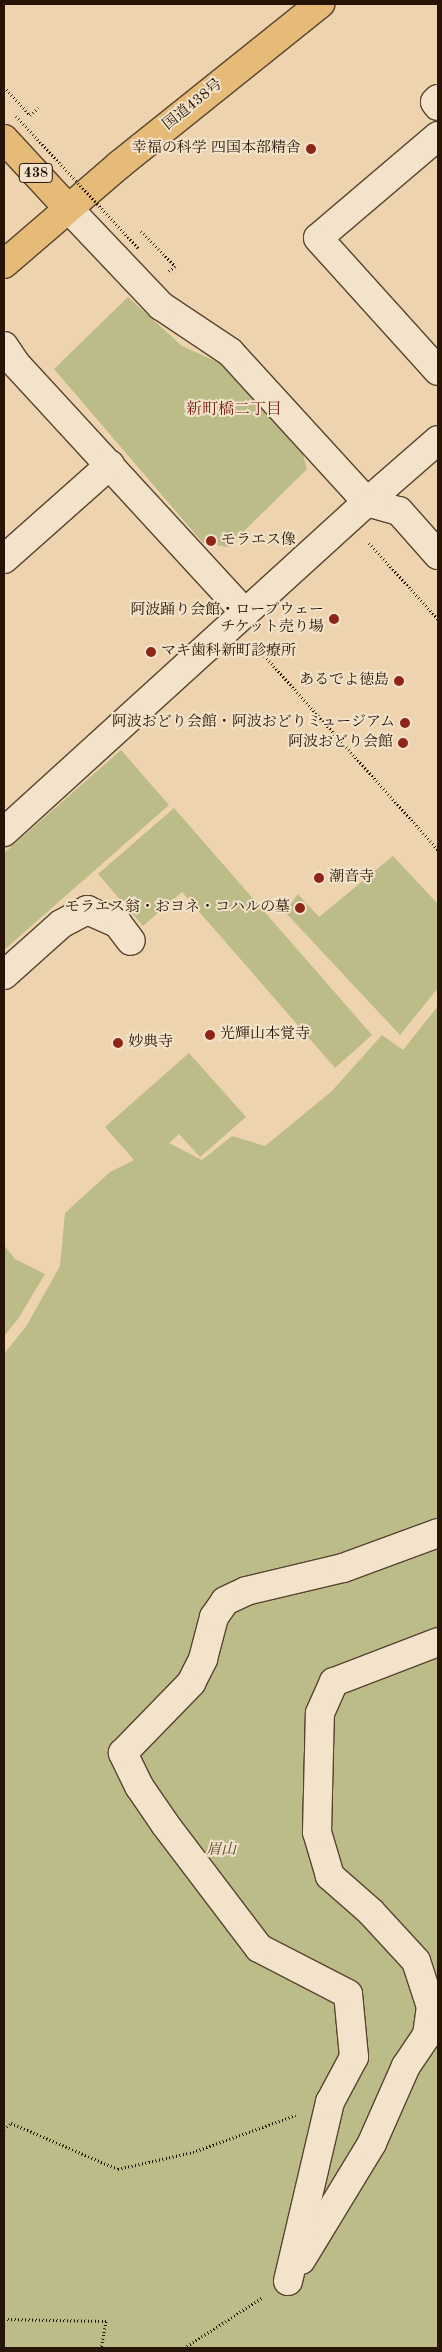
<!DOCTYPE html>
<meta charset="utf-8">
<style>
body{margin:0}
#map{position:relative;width:442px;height:2352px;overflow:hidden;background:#edd4ae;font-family:"Old Standard TT","Noto Serif JP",serif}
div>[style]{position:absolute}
.green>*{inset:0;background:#bcbc88}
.path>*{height:3px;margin-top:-1.5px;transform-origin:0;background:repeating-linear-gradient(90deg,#281406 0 1px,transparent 0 3.5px)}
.roads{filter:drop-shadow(1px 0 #594430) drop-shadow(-1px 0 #594430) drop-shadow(0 1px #594430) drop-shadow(0 -1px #594430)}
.minor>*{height:28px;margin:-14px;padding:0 14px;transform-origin:14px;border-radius:14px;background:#f3e3ca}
.highway>*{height:28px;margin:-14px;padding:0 14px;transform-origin:14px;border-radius:14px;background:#e6ba77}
.path-bridge>*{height:3px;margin-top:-1.5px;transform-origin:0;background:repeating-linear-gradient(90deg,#281406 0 1px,transparent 0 3.5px)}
.dots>*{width:14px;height:14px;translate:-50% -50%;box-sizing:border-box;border:2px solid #f3e3ca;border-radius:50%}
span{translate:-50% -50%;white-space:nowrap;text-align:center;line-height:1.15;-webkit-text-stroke:4px #f3e3ca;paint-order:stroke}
.shield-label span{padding:1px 4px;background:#f3e3ca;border:1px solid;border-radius:4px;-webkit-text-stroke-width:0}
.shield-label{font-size:14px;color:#281406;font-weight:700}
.street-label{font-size:15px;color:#281406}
.poi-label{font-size:15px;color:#281406}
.right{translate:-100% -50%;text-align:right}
.left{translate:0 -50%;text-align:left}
.park-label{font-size:15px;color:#54462d;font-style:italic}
.neighbourhood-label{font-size:16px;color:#7a1f14}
.frame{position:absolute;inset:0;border:5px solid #281406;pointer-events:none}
</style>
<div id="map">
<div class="green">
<div style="clip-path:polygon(128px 297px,182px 346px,222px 364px,301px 448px,307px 469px,228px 547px,203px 543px,54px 369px)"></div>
<div style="clip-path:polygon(121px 750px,169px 805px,4px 950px,4px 853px)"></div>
<div style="clip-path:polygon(174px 808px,372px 1035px,335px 1068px,182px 892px,143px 926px,98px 874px)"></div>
<div style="clip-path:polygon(393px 856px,438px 904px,438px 988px,400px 1035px,285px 912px,298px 894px,319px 917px)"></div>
<div style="clip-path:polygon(438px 1006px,438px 2348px,4px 2348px,4px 1354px,27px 1325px,60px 1266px,65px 1213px,110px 1172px,134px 1160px,105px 1127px,189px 1053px,246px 1117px,200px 1157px,179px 1134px,169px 1143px,202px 1160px,232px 1136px,265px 1146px,332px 1091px,382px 1035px,403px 1050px)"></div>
<div style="clip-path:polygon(4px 1245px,15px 1259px,45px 1274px,18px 1319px,4px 1336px)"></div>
</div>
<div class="path">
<div style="left:4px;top:87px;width:38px;rotate:47deg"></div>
<div style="left:30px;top:115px;width:11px;rotate:-41deg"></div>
<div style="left:141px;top:231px;width:49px;rotate:45.8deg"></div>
<div style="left:175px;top:266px;width:8px;rotate:140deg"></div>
<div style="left:369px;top:543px;width:103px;rotate:47.8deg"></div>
<div style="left:255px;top:645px;width:275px;rotate:48.2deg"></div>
<div style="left:4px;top:2129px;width:9px;rotate:-41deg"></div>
<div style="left:11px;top:2123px;width:116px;rotate:23.3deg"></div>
<div style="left:118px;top:2169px;width:77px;rotate:-12.8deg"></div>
<div style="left:193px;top:2152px;width:109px;rotate:-19.8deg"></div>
<div style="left:4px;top:2319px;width:102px;rotate:1.1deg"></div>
<div style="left:106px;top:2321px;width:27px;rotate:100deg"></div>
<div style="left:184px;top:2348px;width:94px;rotate:-32.8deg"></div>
</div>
<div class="roads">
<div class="minor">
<div style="left:438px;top:99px;width:4px;rotate:135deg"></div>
<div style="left:435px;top:102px;width:5px;rotate:53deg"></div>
<div style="left:438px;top:136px;width:157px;rotate:139.6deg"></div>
<div style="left:318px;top:238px;width:179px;rotate:47.9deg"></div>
<div style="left:4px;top:346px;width:22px;rotate:56deg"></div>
<div style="left:16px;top:364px;width:338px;rotate:47.4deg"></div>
<div style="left:245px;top:613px;width:165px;rotate:-42.3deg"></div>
<div style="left:367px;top:502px;width:203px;rotate:-132.4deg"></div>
<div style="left:230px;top:352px;width:83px;rotate:-146.3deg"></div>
<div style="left:161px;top:306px;width:135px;rotate:-133.5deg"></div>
<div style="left:367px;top:502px;width:94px;rotate:-41.1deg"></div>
<div style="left:367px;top:502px;width:33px;rotate:16deg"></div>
<div style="left:399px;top:511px;width:59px;rotate:48.4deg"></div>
<div style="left:4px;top:559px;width:142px;rotate:-41.6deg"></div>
<div style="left:4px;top:832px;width:326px;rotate:-42.3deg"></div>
<div style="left:4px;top:975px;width:76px;rotate:-41.8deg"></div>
<div style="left:61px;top:924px;width:30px;rotate:-28deg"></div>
<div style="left:87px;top:910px;width:34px;rotate:24deg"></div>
<div style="left:118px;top:924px;width:21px;rotate:53deg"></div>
<div style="left:301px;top:2260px;width:137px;rotate:-58.7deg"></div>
<div style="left:372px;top:2143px;width:84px;rotate:-66.2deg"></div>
<div style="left:406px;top:2066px;width:37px;rotate:-56deg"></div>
<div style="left:427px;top:2035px;width:28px;rotate:-82deg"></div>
<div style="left:431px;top:2007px;width:48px;rotate:-108.1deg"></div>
<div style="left:416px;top:1961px;width:67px;rotate:-132.6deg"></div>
<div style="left:371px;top:1912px;width:55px;rotate:-138.7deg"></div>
<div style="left:330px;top:1876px;width:46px;rotate:-106.5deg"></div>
<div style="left:317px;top:1832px;width:119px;rotate:-88.6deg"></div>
<div style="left:320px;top:1713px;width:34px;rotate:-66deg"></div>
<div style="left:334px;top:1682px;width:111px;rotate:-21deg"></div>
<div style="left:288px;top:2281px;width:184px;rotate:-76.8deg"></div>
<div style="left:330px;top:2102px;width:51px;rotate:-61.9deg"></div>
<div style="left:354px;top:2057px;width:63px;rotate:-95.4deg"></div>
<div style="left:348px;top:1994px;width:100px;rotate:-152.7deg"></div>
<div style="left:259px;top:1948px;width:156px;rotate:-127.2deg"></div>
<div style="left:165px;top:1824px;width:46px;rotate:-124.4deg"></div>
<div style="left:139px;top:1786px;width:37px;rotate:-116deg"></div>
<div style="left:123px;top:1753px;width:98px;rotate:-45.8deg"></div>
<div style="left:191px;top:1683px;width:27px;rotate:-63deg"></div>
<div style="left:203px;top:1659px;width:43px;rotate:-75.3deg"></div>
<div style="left:214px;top:1617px;width:19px;rotate:-55deg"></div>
<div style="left:225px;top:1601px;width:23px;rotate:-25deg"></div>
<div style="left:246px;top:1591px;width:100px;rotate:-13.3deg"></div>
<div style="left:343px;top:1568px;width:101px;rotate:-20.2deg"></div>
</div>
<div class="highway">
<div style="left:4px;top:139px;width:94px;rotate:47.2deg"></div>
<div style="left:4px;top:264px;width:152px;rotate:-40.7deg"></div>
<div style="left:119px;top:165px;width:258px;rotate:-38.7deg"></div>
</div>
</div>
<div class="path-bridge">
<div style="left:16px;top:116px;width:181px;rotate:47.2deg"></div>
</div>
<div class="dots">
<div style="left:311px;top:149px;background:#8f2418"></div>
<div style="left:211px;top:541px;background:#8f2418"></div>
<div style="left:334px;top:619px;background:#8f2418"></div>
<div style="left:151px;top:652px;background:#8f2418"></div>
<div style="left:399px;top:681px;background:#8f2418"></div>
<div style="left:405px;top:723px;background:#8f2418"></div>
<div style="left:403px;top:743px;background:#8f2418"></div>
<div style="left:319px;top:878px;background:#8f2418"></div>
<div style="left:300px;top:908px;background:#8f2418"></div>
<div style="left:210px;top:1035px;background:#8f2418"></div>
<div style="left:118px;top:1043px;background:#8f2418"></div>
</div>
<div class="shield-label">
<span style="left:36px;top:173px">438</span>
</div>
<div class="street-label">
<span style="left:193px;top:105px;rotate:-39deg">国道438号</span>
</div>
<div class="poi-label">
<span class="right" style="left:301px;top:149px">幸福の科学 四国本部精舎</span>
<span class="left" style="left:221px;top:541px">モラエス像</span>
<span class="right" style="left:324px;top:619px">阿波踊り会館・ロープウェー<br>チケット売り場</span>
<span class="left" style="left:161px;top:652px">マキ歯科新町診療所</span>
<span class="right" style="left:389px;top:681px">あるでよ徳島</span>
<span class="right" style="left:395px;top:723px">阿波おどり会館・阿波おどりミュージアム</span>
<span class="right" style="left:393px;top:743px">阿波おどり会館</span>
<span class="left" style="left:329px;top:878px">潮音寺</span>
<span class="right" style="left:290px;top:908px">モラエス翁・おヨネ・コハルの墓</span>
<span class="left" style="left:220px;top:1035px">光輝山本覚寺</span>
<span class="left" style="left:128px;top:1043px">妙典寺</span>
</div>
<div class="park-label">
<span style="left:221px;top:1851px">眉山</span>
</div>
<div class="neighbourhood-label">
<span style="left:234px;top:410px">新町橋二丁目</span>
</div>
<div class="frame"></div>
</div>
